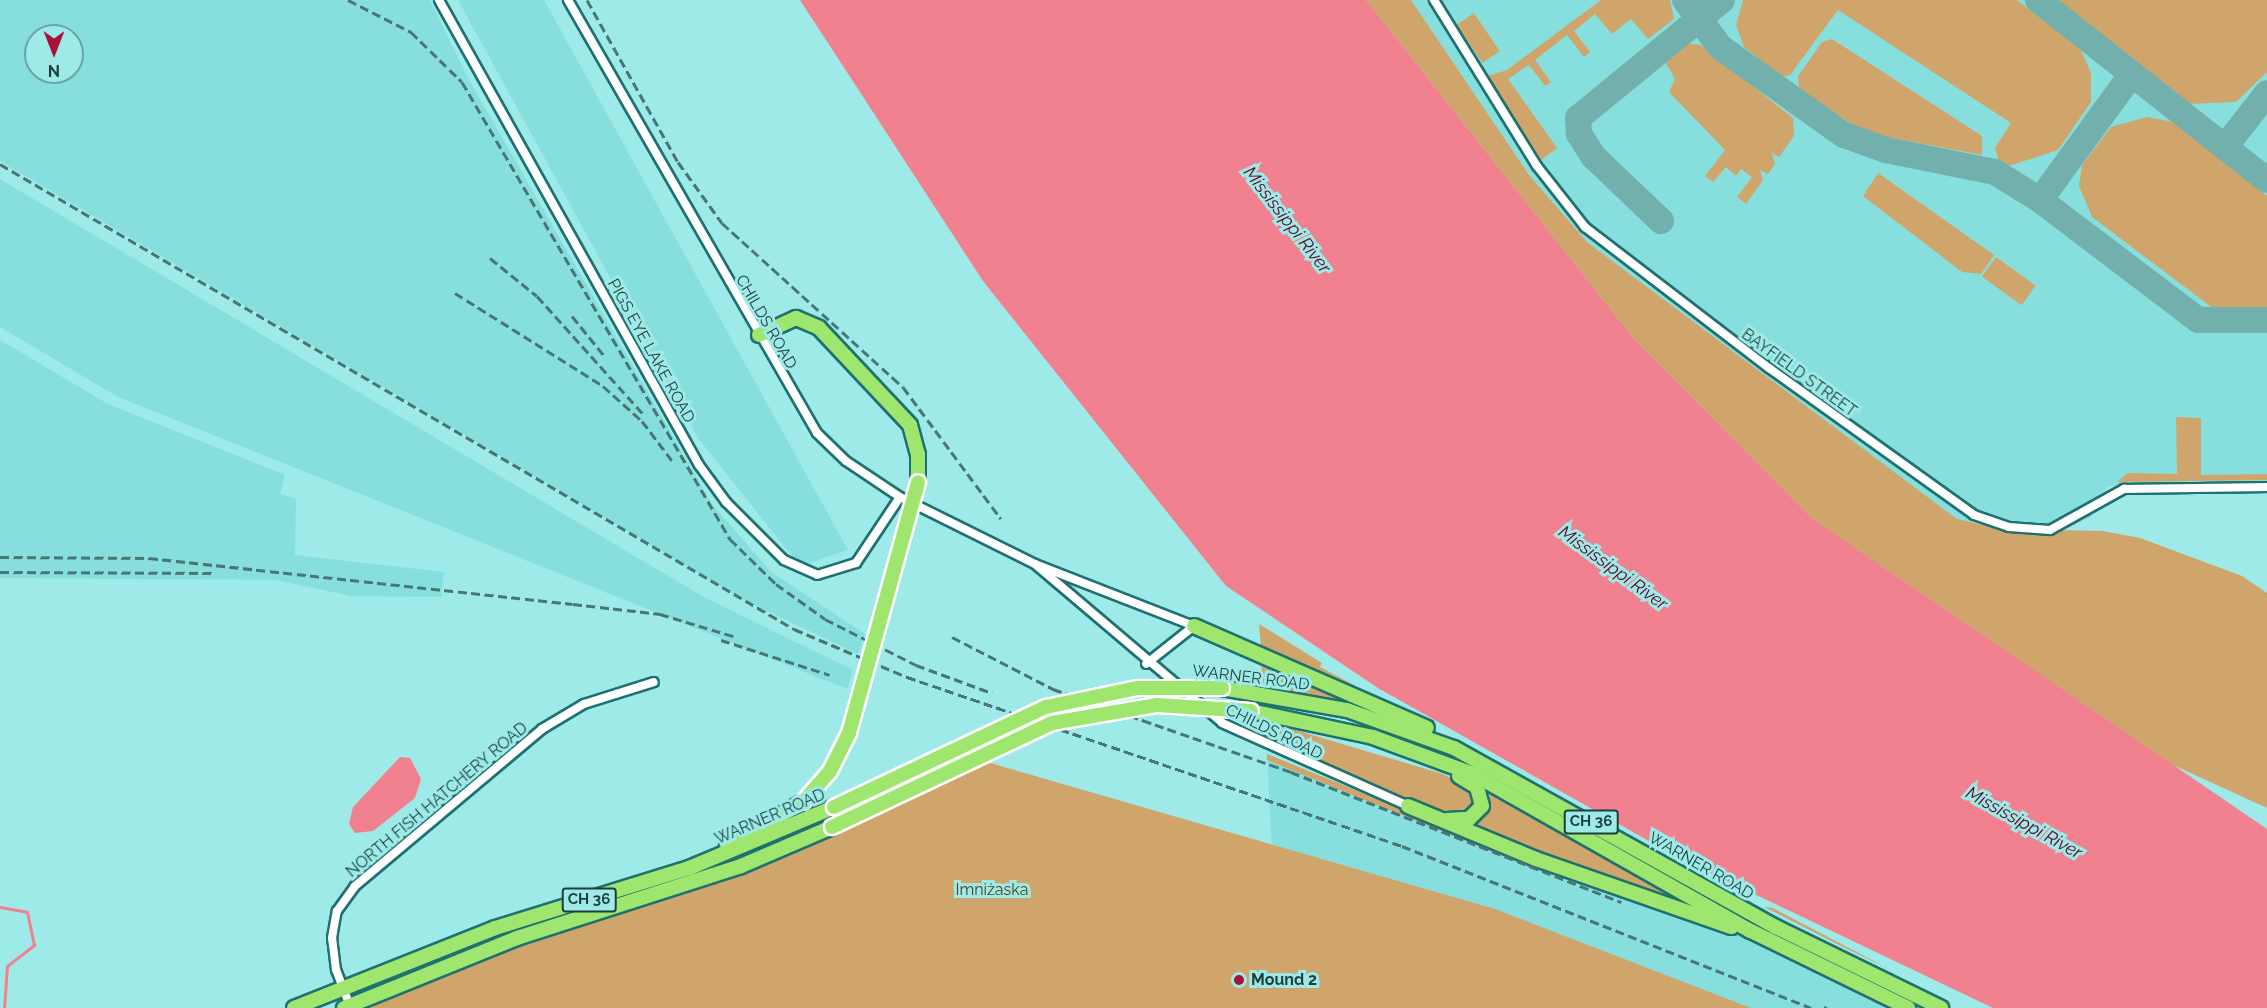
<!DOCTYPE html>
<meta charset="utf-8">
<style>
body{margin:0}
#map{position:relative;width:2267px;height:1008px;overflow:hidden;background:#9deae8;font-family:Raleway,sans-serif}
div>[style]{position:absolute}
.built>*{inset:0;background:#87dfdd}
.green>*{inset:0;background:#d0a56b;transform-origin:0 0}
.water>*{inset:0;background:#f1818e}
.stream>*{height:3px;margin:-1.5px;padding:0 1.5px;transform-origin:1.5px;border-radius:1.5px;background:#f1818e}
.taxiway>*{height:26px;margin:-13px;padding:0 13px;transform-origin:13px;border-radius:13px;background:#72b0ae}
.roads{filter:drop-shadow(2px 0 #1f7170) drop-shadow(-2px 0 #1f7170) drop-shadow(0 2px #1f7170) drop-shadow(0 -2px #1f7170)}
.street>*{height:8px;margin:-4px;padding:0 4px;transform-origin:4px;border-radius:4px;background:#fff}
.highway>*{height:14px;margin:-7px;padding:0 7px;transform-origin:7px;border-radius:7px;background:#9fe66e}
.rail>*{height:3px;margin-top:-1.5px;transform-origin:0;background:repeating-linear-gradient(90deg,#477674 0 9px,transparent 0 13.5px)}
.bridges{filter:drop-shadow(2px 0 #fff) drop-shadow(-2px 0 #fff) drop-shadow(0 2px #fff) drop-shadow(0 -2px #fff)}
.highway-bridge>*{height:14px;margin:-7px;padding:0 7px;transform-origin:7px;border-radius:7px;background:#9fe66e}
.dots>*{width:16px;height:16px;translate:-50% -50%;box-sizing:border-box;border:3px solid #9deae8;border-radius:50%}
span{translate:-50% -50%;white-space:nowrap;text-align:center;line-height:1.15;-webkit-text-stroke:6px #9deae8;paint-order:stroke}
.shield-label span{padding:2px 4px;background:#9deae8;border:2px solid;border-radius:4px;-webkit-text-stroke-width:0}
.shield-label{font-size:15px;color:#1e3e3d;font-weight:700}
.street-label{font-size:16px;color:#1e3e3d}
.park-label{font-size:16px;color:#583d15}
.poi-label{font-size:16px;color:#1e3e3d;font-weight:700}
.left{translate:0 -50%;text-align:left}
.water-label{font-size:18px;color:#68001f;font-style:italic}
.north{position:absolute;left:24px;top:24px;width:60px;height:60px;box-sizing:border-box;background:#9deae8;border:2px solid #6aa5a4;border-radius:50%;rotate:180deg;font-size:16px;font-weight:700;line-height:24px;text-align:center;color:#1e3e3d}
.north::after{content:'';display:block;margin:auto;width:21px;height:27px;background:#a9113c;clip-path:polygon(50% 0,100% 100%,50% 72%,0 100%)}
</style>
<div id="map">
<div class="built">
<div style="clip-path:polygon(evenodd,0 0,430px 0,468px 78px,712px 504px,770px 571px,865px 634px,858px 654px,746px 601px,0 161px,0 0,36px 36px,72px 36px,72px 72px,36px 72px,36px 36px)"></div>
<div style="clip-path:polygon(458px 0,544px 0,848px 550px,800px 566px,698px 438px)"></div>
<div style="clip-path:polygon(1411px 0,2267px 0,2267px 482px,2108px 486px,2091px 517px,2063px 530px,2002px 529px,1957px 519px,1587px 242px,1529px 175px)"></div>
<div style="clip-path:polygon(0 179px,702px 596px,853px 670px,847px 689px,118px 397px,0 327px)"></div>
<div style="clip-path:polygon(0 340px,108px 404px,285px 475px,280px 494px,296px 499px,295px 555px,444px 572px,441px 597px,351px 596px,276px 580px,0 578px)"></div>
<div style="clip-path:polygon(1267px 754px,1530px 861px,1726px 930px,1894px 1008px,1744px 1008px,1272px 850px)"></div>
</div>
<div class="green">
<div style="clip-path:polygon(1366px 0,1411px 0,1529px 175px,1587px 242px,1957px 519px,2002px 529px,2103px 531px,2140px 538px,2242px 576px,2267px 593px,2267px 808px,2171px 764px,1813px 519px,1635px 340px)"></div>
<div style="clip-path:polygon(1601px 0,1670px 0,1674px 19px,1648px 39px,1631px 19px,1612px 34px,1595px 14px,1574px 31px,1590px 52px,1584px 57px,1567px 35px,1535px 60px,1551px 82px,1545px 86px,1529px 65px,1508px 79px,1557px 148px,1541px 160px,1488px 76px,1507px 70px)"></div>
<div style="clip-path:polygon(1743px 0,2017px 0,2080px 48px,2091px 73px,2091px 102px,2058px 150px,2009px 166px,1999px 162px,1995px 148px,2011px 123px,1838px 10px,1790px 75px,1782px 77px,1744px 47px,1736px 25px)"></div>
<div style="clip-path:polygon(2052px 0,2267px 0,2267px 72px,2236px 102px,2188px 104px)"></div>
<div style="left:1474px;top:13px;width:46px;height:21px;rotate:56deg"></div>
<div style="clip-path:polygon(1832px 39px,1982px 136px,1982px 155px,1866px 133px,1799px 90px,1798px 76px,1822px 42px)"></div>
<div style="clip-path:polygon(1685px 43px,1701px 45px,1793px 118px,1794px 136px,1779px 157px,1772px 153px,1775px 164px,1768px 174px,1760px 170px,1763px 180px,1746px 204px,1737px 197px,1752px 177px,1741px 169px,1736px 176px,1726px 167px,1713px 182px,1705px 176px,1725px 150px,1669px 92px,1675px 79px,1666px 63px)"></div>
<div style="clip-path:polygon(2147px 117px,2174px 122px,2267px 196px,2267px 308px,2214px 309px,2092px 217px,2079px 186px,2082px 165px,2111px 127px)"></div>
<div style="clip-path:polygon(1878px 173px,1994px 255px,1981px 274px,1962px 272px,1863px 196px)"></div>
<div style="left:1996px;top:257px;width:49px;height:24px;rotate:36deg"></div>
<div style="clip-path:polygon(2176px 417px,2201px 418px,2201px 475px,2267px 474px,2267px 480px,2117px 482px,2128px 473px,2177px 474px)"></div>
<div style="clip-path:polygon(1259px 624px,1322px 663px,1320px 667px,1356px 686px,1261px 647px)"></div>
<div style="clip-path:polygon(1261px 660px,1361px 706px,1263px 685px)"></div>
<div style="clip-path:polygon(1265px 721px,1443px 774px,1471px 788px,1474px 806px,1455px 816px,1401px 796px,1266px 740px)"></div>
<div style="clip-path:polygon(1267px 754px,1519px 857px,1618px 894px,1497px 854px,1267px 760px)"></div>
<div style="clip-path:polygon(987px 762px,1495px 909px,1751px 1008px,356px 1008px,519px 943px,721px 880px,838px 832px)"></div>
<div style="clip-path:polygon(1490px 794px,1524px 808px,1688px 902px,1686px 906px,1469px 826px,1485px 815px)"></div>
<div style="clip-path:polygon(1764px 907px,1773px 908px,1889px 969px,1841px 946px)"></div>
<div style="clip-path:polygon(1769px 914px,1839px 949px,1962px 1008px,1766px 915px)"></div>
</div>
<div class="water">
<div style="clip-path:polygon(800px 0,1366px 0,1635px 340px,1813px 519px,2267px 829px,2267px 1008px,1993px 1008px,1679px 858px,1378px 688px,1226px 586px,983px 281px)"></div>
<div style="clip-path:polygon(400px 757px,410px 758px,421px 779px,415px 798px,373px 831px,355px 833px,349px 824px,353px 807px)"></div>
</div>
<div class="stream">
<div style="left:0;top:907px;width:27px;rotate:10deg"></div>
<div style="left:27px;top:912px;width:34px;rotate:78deg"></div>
<div style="left:34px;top:945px;width:34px;rotate:142deg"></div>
<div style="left:7px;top:966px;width:42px;rotate:94.1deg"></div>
</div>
<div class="taxiway">
<div style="left:1685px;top:0;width:59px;rotate:53.3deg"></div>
<div style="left:1720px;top:47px;width:152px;rotate:35.4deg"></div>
<div style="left:1844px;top:135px;width:45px;rotate:19.7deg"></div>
<div style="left:1886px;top:150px;width:111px;rotate:11.4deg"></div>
<div style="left:1995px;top:172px;width:53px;rotate:31.9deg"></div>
<div style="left:2040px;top:200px;width:198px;rotate:37.2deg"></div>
<div style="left:2198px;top:320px;width:69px"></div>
<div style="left:2038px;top:0;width:291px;rotate:38.2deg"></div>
<div style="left:2225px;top:147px;width:68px;rotate:-52.1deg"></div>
<div style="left:2040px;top:200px;width:156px;rotate:-53.9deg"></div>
<div style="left:1661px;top:221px;width:94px;rotate:-136.3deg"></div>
<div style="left:1593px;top:156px;width:26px;rotate:-122deg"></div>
<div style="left:1579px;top:134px;width:16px;rotate:-94deg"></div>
<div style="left:1578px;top:118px;width:186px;rotate:-39.3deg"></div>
</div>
<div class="roads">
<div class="street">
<div style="left:439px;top:0;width:533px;rotate:60.79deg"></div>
<div style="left:699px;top:465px;width:46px;rotate:53.9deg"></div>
<div style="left:726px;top:502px;width:82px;rotate:45deg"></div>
<div style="left:784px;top:560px;width:36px;rotate:24deg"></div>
<div style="left:817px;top:575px;width:41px;rotate:-17.1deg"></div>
<div style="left:856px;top:563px;width:79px;rotate:-56.3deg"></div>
<div style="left:568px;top:0;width:499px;rotate:60.1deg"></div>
<div style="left:817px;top:433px;width:40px;rotate:44deg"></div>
<div style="left:846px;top:461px;width:65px;rotate:33.7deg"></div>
<div style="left:900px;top:497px;width:151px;rotate:26.4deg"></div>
<div style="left:1035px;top:564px;width:171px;rotate:21.3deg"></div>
<div style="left:1194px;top:626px;width:61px;rotate:141.6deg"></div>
<div style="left:1434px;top:0;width:195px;rotate:58.2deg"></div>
<div style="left:1537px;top:166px;width:78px;rotate:51.8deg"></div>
<div style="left:1585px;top:227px;width:232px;rotate:37.5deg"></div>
<div style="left:1769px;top:368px;width:252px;rotate:35.6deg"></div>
<div style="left:1974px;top:515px;width:37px;rotate:19deg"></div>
<div style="left:2009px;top:527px;width:41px;rotate:4.2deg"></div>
<div style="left:2050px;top:530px;width:85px;rotate:-29deg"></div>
<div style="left:2124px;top:489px;width:143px;rotate:-0.8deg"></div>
<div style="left:1036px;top:565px;width:244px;rotate:40.3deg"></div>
<div style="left:1222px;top:723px;width:204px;rotate:24deg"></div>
<div style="left:350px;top:1006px;width:39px;rotate:-111deg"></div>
<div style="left:336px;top:970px;width:32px;rotate:-97deg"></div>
<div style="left:332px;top:938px;width:27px;rotate:-80deg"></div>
<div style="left:337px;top:911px;width:31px;rotate:-54deg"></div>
<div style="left:355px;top:886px;width:244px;rotate:-40deg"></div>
<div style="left:542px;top:729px;width:49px;rotate:-30.8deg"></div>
<div style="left:584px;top:704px;width:73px;rotate:-17.4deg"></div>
</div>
<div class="highway">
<div style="left:759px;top:335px;width:41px;rotate:-24.7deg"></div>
<div style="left:796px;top:318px;width:25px;rotate:23deg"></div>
<div style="left:819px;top:328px;width:133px;rotate:46.8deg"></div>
<div style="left:910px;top:425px;width:30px;rotate:75deg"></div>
<div style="left:918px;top:454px;width:28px;rotate:90deg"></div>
<div style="left:1194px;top:626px;width:254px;rotate:23.6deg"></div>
<div style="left:1222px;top:688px;width:127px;rotate:10deg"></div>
<div style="left:1347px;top:710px;width:114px;rotate:19.6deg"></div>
<div style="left:1454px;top:748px;width:368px;rotate:29.1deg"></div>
<div style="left:1776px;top:927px;width:184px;rotate:26.1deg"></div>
<div style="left:1251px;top:711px;width:125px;rotate:12deg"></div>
<div style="left:1373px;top:737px;width:107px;rotate:20.3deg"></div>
<div style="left:1473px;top:774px;width:319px;rotate:29.5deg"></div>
<div style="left:1751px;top:931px;width:175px;rotate:26.1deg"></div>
<div style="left:1408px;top:806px;width:139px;rotate:22.5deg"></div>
<div style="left:1536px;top:859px;width:207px;rotate:19.2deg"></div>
<div style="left:1447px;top:820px;width:22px;rotate:-3deg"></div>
<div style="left:1469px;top:819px;width:18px;rotate:-45deg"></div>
<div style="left:1482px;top:806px;width:20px;rotate:-105deg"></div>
<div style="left:1477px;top:787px;width:21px;rotate:-149deg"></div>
<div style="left:727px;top:846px;width:88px;rotate:-30.1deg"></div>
<div style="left:294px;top:1008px;width:216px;rotate:-21.7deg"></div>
<div style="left:495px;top:928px;width:203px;rotate:-17.2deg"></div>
<div style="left:689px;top:868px;width:157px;rotate:-22.8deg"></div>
<div style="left:344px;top:1008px;width:187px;rotate:-22deg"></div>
<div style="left:517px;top:938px;width:235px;rotate:-17.8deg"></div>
<div style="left:741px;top:866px;width:99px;rotate:-23.2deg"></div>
</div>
</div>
<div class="rail">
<div style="left:348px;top:0;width:71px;rotate:26.9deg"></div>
<div style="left:411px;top:32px;width:71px;rotate:44.4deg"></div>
<div style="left:462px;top:82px;width:530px;rotate:59.61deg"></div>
<div style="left:730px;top:539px;width:64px;rotate:44.4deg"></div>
<div style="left:776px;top:584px;width:60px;rotate:35.5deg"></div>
<div style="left:825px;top:619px;width:102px;rotate:26.8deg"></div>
<div style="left:916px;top:665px;width:81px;rotate:20.2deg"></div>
<div style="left:587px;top:0;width:186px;rotate:60.7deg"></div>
<div style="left:678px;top:162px;width:75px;rotate:54.2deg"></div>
<div style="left:722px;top:223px;width:244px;rotate:42.2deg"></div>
<div style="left:903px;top:387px;width:164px;rotate:53.4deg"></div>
<div style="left:0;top:164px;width:920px;rotate:30.36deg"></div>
<div style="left:794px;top:629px;width:123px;rotate:23deg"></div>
<div style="left:907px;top:677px;width:523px;rotate:18.85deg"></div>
<div style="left:1402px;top:846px;width:440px;rotate:21.6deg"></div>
<div style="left:490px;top:258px;width:60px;rotate:39deg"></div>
<div style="left:537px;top:296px;width:161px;rotate:48deg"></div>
<div style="left:455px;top:293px;width:175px;rotate:32.1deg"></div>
<div style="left:603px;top:386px;width:52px;rotate:41.9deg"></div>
<div style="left:642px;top:421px;width:51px;rotate:52.9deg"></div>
<div style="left:572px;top:316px;width:54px;rotate:51deg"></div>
<div style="left:0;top:557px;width:149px;rotate:0.4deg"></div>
<div style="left:149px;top:558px;width:426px;rotate:6.2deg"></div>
<div style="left:573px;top:604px;width:88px;rotate:6.6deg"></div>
<div style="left:660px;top:614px;width:79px;rotate:16.8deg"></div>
<div style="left:0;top:572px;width:213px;rotate:0.3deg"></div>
<div style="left:952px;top:637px;width:114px;rotate:27.2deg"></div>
<div style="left:1053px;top:689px;width:252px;rotate:19.2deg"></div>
<div style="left:1291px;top:772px;width:355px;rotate:21.5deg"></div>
<div style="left:721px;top:640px;width:114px;rotate:17.8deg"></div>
<div style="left:1824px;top:1007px;width:3px;rotate:18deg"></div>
</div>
<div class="bridges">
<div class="highway-bridge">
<div style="left:803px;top:802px;width:41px;rotate:-48.9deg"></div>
<div style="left:830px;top:771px;width:42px;rotate:-63.4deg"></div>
<div style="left:849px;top:733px;width:260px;rotate:-74.6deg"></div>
<div style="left:834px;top:807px;width:234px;rotate:-25.3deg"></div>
<div style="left:1046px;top:707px;width:94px;rotate:-11.7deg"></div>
<div style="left:1138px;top:688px;width:84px"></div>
<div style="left:832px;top:827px;width:243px;rotate:-25.3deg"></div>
<div style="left:1052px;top:723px;width:107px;rotate:-9.7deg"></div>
<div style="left:1157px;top:705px;width:94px;rotate:3.7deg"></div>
</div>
</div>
<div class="dots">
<div style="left:1239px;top:980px;background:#a9113c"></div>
</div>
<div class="shield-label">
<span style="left:1591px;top:822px">CH 36</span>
<span style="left:589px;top:900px">CH 36</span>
</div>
<div class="street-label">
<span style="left:766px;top:322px;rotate:60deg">CHILDS ROAD</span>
<span style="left:651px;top:351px;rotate:61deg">PIGS EYE LAKE ROAD</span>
<span style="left:1799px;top:373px;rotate:36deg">BAYFIELD STREET</span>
<span style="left:1251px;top:678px;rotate:7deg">WARNER ROAD</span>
<span style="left:1274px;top:732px;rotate:26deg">CHILDS ROAD</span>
<span style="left:437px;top:800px;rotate:-40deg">NORTH FISH HATCHERY ROAD</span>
<span style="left:770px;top:817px;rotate:-23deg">WARNER ROAD</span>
<span style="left:1701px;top:866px;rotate:30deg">WARNER ROAD</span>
</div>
<div class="park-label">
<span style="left:992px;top:890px">Imniżaska</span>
</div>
<div class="poi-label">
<span class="left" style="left:1251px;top:980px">Mound 2</span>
</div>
<div class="water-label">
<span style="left:1287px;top:220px;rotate:52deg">Mississippi River</span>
<span style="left:1613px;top:568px;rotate:36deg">Mississippi River</span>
<span style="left:2024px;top:823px;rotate:29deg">Mississippi River</span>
</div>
<div class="north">N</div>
</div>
